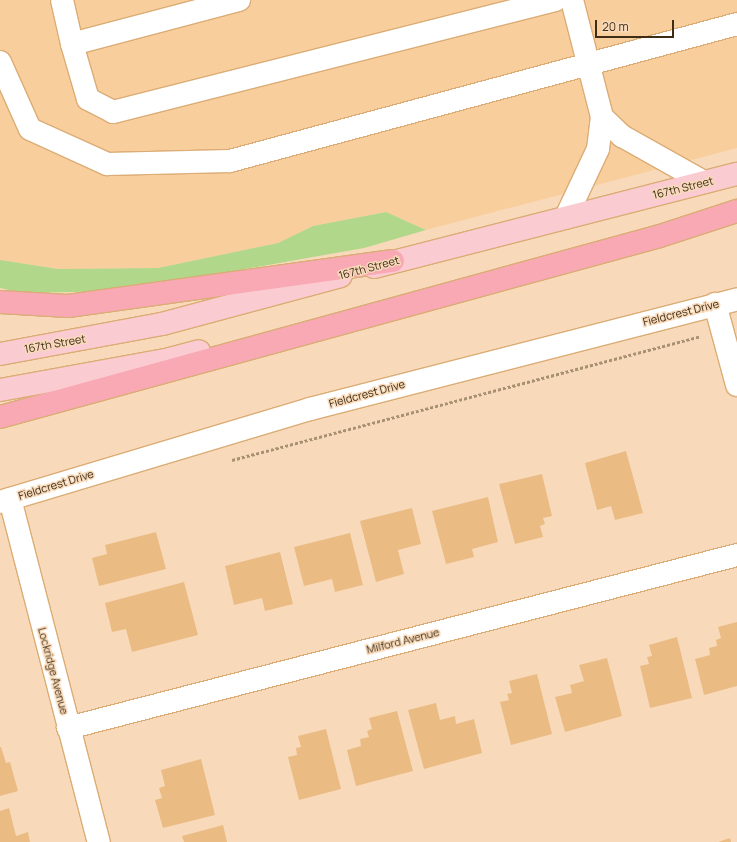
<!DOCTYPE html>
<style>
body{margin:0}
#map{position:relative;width:737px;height:842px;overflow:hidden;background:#f8daba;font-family:Manrope,sans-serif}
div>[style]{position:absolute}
.built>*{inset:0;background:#f9ce9d}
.green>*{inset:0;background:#b1d78a}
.building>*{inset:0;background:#ebbb84}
.path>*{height:2.5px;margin-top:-1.25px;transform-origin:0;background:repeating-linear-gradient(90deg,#a89073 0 3px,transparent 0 5px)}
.roads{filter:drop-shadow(1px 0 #dbac75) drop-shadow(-1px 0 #dbac75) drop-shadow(0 1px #dbac75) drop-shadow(0 -1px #dbac75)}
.minor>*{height:22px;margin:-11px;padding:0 11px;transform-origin:11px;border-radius:11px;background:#fff}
.major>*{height:22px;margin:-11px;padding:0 11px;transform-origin:11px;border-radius:11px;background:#fbcbd2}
.highway>*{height:22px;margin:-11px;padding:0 11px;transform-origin:11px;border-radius:11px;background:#f8a9b4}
span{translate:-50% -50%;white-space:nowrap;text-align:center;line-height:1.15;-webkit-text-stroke:3px #f8daba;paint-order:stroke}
.street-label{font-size:11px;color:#3e2c15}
.scale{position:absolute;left:595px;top:20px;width:79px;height:18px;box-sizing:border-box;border:2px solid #3e2c15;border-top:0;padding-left:5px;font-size:12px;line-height:14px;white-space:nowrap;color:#3e2c15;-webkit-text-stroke:3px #f8daba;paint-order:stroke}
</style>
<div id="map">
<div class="built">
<div style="clip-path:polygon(0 0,737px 0,737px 148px,426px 230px,386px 212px,313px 226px,278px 243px,158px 268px,58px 269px,0 260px)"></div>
</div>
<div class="green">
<div style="clip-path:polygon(386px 212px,426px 230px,364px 248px,121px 291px,22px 293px,0 288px,0 260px,58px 269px,158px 268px,278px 243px,313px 226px)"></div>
</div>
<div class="building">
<div style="clip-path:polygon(626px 451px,643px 513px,615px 520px,611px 506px,597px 510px,585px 463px)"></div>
<div style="clip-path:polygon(542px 474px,552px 516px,543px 518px,545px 524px,540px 526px,543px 537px,515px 544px,499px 484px)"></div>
<div style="clip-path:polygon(488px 497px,498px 542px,472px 549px,474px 557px,446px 564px,432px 511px)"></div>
<div style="clip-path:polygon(412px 508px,421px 544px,398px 550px,404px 574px,376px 582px,360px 521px)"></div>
<div style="clip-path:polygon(156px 532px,166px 569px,99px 586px,92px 558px,107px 554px,105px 545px)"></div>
<div style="clip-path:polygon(350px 533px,363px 585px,335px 592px,332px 579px,304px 586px,294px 547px)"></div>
<div style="clip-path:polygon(280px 552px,293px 604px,265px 611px,262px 598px,234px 605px,225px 566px)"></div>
<div style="clip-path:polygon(184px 582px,198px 635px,132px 652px,126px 629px,112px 632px,105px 603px)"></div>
<div style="clip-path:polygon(737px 622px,737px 686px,704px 695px,695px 659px,710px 655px,709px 648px,717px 646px,716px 640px,721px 638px,718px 627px)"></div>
<div style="clip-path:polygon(677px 637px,692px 698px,650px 708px,640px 666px,649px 664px,647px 657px,652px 656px,649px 645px)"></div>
<div style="clip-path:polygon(607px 658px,622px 716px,565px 732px,555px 697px,572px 693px,570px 685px,584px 681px,579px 665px)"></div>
<div style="clip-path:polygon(537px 674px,552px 734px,511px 745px,500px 702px,509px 700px,507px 694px,512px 693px,509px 681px)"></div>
<div style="clip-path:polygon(436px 703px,440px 720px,455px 716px,456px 724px,474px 719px,482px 753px,424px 769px,408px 710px)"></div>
<div style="clip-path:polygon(397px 711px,413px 771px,356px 786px,347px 750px,361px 746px,360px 739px,369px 737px,367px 731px,372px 729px,369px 718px)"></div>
<div style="clip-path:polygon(326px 729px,341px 789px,299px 800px,288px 757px,297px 755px,296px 748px,301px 747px,298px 736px)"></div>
<div style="clip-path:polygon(0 747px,1px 747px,6px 763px,10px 762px,18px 791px,0 796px)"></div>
<div style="clip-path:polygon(201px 759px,215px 815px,163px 828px,155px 800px,162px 798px,159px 788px,165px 786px,161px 770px)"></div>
<div style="clip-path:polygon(9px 808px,16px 836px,28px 832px,30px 842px,0 842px,0 811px)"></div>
<div style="clip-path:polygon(223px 825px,227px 842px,184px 842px,182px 836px)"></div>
<div style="clip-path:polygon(730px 838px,731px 842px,718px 842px)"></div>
</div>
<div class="path">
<div style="left:232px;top:460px;width:483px;rotate:-14.8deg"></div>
</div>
<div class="roads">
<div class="minor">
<div style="left:62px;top:0;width:45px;rotate:77.2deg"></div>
<div style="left:72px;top:44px;width:173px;rotate:-14.8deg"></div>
<div style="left:572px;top:0;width:121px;rotate:75.6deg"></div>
<div style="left:72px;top:44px;width:57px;rotate:73.8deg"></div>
<div style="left:88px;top:99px;width:28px;rotate:27deg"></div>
<div style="left:113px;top:112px;width:456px;rotate:-14.2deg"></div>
<div style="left:0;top:62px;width:73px;rotate:65.9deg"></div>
<div style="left:30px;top:129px;width:85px;rotate:24.4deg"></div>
<div style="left:107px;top:164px;width:123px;rotate:-1.4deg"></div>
<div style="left:230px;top:161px;width:525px;rotate:-15.12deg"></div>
<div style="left:566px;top:217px;width:75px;rotate:-64.8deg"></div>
<div style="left:598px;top:149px;width:32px;rotate:-83deg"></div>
<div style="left:602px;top:117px;width:28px;rotate:44deg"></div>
<div style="left:622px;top:136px;width:94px;rotate:29.3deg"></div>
<div style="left:715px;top:304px;width:84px;rotate:74.8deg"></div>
<div style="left:10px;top:499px;width:354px;rotate:75.5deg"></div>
<div style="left:0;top:502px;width:324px;rotate:-16.7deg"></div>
<div style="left:310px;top:409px;width:441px;rotate:-14.4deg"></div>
<div style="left:68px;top:728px;width:691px;rotate:-14.5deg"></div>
</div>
<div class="major">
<div style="left:374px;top:267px;width:375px;rotate:-14.4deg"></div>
<div style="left:0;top:354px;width:165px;rotate:-10.5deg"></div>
<div style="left:162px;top:324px;width:185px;rotate:-15deg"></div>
<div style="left:0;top:390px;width:173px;rotate:-10.3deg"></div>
<div style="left:170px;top:359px;width:30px;rotate:-15deg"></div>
</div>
<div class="highway">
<div style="left:0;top:302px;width:68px;rotate:3.4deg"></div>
<div style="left:68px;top:306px;width:328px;rotate:-7.9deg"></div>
<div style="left:0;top:417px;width:684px;rotate:-15.34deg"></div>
<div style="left:660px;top:236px;width:81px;rotate:-18deg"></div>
</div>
</div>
<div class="street-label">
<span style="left:683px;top:188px;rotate:-14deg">167th Street</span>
<span style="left:369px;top:268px;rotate:-15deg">167th Street</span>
<span style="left:681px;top:313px;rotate:-14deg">Fieldcrest Drive</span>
<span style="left:55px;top:344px;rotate:-10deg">167th Street</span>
<span style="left:367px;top:394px;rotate:-15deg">Fieldcrest Drive</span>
<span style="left:56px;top:485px;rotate:-17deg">Fieldcrest Drive</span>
<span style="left:403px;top:641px;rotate:-14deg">Milford Avenue</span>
<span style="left:53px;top:671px;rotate:75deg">Lockridge Avenue</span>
</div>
<div class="scale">20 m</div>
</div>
